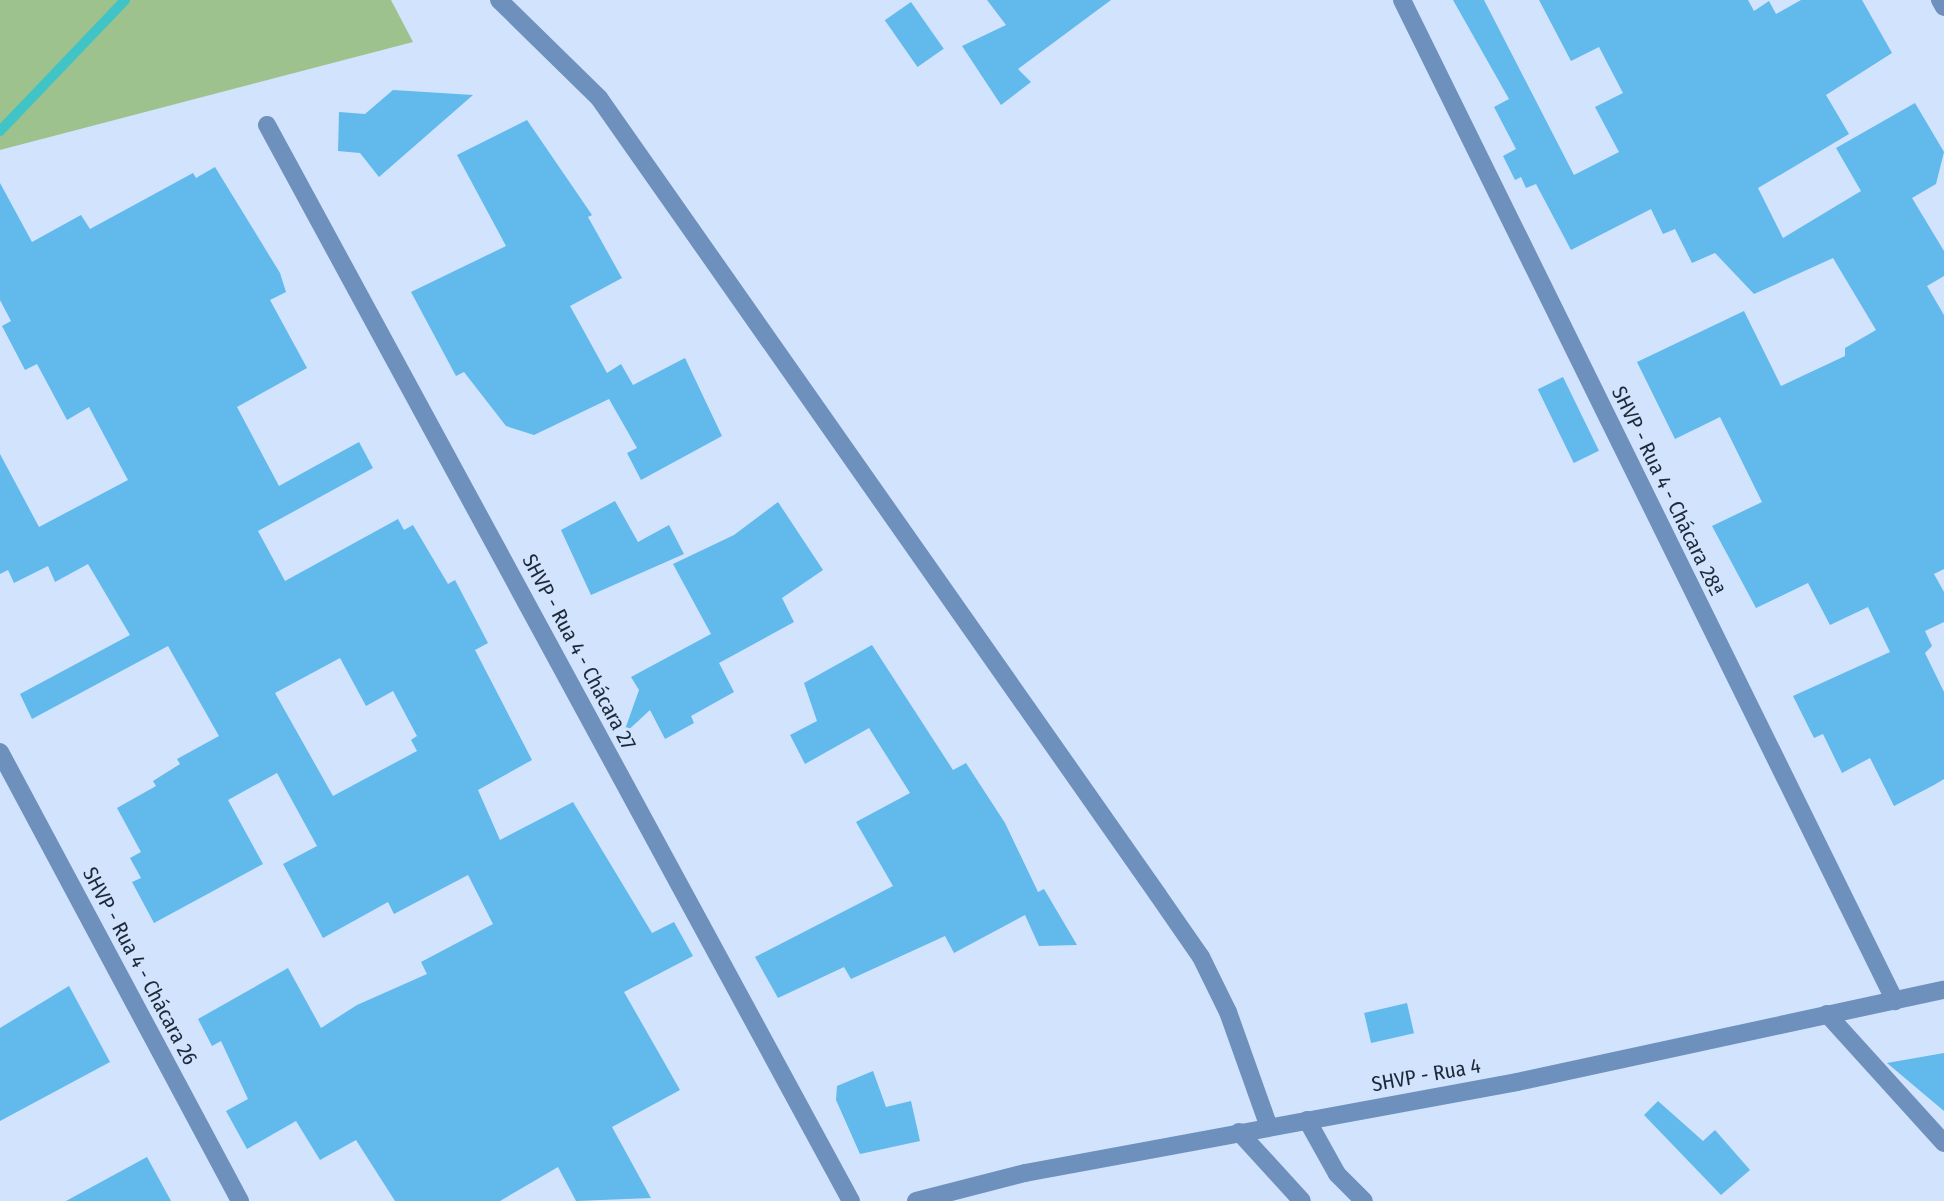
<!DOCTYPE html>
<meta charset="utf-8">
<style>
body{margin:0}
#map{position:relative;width:1944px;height:1201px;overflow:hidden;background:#d1e3fd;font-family:"Fira Sans Condensed",sans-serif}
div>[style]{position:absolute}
.green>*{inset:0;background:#9ec28d}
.stream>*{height:10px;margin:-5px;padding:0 5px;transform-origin:5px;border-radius:5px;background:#40c4c5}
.building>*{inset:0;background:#61b9ec;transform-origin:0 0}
.service>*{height:18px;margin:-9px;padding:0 9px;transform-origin:9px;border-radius:9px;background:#6e90bc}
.minor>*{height:18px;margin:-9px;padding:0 9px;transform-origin:9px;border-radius:9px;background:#6e90bc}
.tertiary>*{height:18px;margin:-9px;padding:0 9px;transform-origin:9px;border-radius:9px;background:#6e90bc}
span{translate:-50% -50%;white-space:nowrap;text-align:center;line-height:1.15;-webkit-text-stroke:6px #d1e3fd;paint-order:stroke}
.street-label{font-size:21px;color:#1d2938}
</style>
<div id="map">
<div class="green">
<div style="clip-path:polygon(0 0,391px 0,413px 42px,0 150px)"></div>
</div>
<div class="stream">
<div style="left:0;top:131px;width:181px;rotate:-46.3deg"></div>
</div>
<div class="building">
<div style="clip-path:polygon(987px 0,1111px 0,1018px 69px,1031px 82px,1001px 105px,962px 46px,1006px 25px)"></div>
<div style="clip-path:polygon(1453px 0,1484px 0,1574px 175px,1619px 152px,1595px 107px,1623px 93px,1599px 47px,1571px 61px,1539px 0,1748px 0,1754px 11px,1769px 1px,1776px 14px,1801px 0,1862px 0,1892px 53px,1826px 95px,1849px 134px,1758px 188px,1783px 238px,1861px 191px,1836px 148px,1915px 103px,1944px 152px,1936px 184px,1912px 198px,1944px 251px,1944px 276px,1927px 286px,1944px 315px,1944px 569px,1934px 574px,1944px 592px,1944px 622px,1925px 631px,1932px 646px,1925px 653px,1944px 692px,1944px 779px,1934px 785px,1894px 806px,1870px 758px,1842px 773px,1823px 734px,1814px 738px,1793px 696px,1890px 652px,1868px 607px,1830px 625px,1808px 583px,1756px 608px,1712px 526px,1762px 502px,1720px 417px,1675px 439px,1637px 362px,1744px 311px,1781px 386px,1845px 356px,1845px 348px,1876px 330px,1833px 258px,1754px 294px,1715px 253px,1692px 263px,1675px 229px,1663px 234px,1651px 209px,1571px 250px,1536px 184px,1526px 188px,1521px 177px,1515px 180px,1503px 156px,1516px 149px,1494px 107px,1509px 99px)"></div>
<div style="left:911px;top:2px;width:57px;height:32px;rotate:55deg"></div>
<div style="clip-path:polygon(393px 90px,473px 95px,379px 177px,360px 153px,338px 151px,339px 112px,365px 114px)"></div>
<div style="clip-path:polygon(527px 120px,592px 215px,588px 217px,622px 278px,570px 306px,607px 373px,621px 364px,633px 385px,685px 358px,722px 436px,641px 480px,627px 453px,637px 448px,609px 399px,534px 435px,506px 426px,464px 372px,456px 376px,411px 292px,506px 246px,457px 155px)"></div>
<div style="clip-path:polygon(evenodd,215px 167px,280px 273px,286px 292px,270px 300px,307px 368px,237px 407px,279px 486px,359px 442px,373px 468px,258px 531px,285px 581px,398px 519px,404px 530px,413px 525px,448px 584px,455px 580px,488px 643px,475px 650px,532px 760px,478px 790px,500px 840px,573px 802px,652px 933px,674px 922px,693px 956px,624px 992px,680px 1090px,612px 1127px,651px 1198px,576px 1201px,558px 1167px,500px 1201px,395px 1201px,356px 1140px,320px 1160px,296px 1121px,247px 1149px,226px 1111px,248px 1099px,221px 1041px,212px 1046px,198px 1019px,288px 968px,321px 1028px,357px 1005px,427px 974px,421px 962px,493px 924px,468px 875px,394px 914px,388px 902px,323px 938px,283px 864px,317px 846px,277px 773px,228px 800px,263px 864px,154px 923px,132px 882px,141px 878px,130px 858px,141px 852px,117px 808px,156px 786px,153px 781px,180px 764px,177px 759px,219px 736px,168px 646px,32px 719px,20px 694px,130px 635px,88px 564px,55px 582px,48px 566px,14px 583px,8px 570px,0 574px,0 454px,39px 527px,128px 480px,89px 407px,67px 420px,37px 364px,25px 370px,2px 326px,11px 321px,0 300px,0 183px,32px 242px,81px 215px,90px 229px,193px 173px,196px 178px,215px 167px,340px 658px,366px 706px,393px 691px,417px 736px,411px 740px,417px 751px,333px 796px,275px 693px,340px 658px)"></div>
<div style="left:1563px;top:377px;width:82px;height:28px;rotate:64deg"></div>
<div style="clip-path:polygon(615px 501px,638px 542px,669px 525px,684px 554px,591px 595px,561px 530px)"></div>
<div style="clip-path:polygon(778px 502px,823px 570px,782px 598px,794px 622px,719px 663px,734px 692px,691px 716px,694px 723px,665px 739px,650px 710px,623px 735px,639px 690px,631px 677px,711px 634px,673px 564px,734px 535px)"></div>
<div style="clip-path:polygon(872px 645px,953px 770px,966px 763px,1005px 823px,1038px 892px,1044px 889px,1077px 945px,1039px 946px,1025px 915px,954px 953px,945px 936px,851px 979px,844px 967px,778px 998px,755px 957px,893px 886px,856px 822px,910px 793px,869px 728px,805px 764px,790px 735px,817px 721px,804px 683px)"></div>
<div style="clip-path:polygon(69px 986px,110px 1062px,0 1121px,0 1028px)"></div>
<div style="left:1407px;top:1003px;width:31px;height:44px;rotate:77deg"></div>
<div style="clip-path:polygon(1944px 1053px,1944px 1111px,1887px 1063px)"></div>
<div style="clip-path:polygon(873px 1071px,886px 1107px,911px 1101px,920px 1141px,860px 1154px,836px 1100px,837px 1086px)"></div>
<div style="clip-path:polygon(1658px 1101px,1703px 1141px,1715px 1130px,1750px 1170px,1721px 1195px,1644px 1115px)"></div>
<div style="clip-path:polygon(147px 1157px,171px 1201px,66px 1201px)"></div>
</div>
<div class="service">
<div style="left:1307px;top:1120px;width:62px;rotate:60.9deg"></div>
<div style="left:1337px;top:1174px;width:38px;rotate:45deg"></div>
</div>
<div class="minor">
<div style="left:1402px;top:0;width:1116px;rotate:63.78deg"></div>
<div style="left:1940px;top:0;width:8px;rotate:60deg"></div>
<div style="left:267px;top:125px;width:1224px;rotate:61.51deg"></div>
<div style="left:0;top:752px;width:509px;rotate:61.87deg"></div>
<div style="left:1827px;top:1014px;width:174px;rotate:47.8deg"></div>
<div style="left:1239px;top:1132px;width:93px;rotate:47.6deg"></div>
</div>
<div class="tertiary">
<div style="left:499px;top:0;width:140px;rotate:44.4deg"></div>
<div style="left:599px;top:98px;width:973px;rotate:54.95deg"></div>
<div style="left:1158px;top:895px;width:75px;rotate:55.3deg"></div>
<div style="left:1201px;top:957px;width:61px;rotate:63.9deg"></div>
<div style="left:1228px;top:1012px;width:122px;rotate:70.4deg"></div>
<div style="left:916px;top:1201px;width:113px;rotate:-14.4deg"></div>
<div style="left:1025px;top:1173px;width:500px;rotate:-10.48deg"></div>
<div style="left:1517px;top:1082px;width:437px;rotate:-12.2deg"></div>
</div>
<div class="street-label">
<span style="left:1668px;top:491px;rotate:64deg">SHVP - Rua 4 - Chácara 28ª</span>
<span style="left:579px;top:652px;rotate:62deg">SHVP - Rua 4 - Chácara 27</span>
<span style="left:140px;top:966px;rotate:62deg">SHVP - Rua 4 - Chácara 26</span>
<span style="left:1426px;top:1075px;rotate:-10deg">SHVP - Rua 4</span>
</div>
</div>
